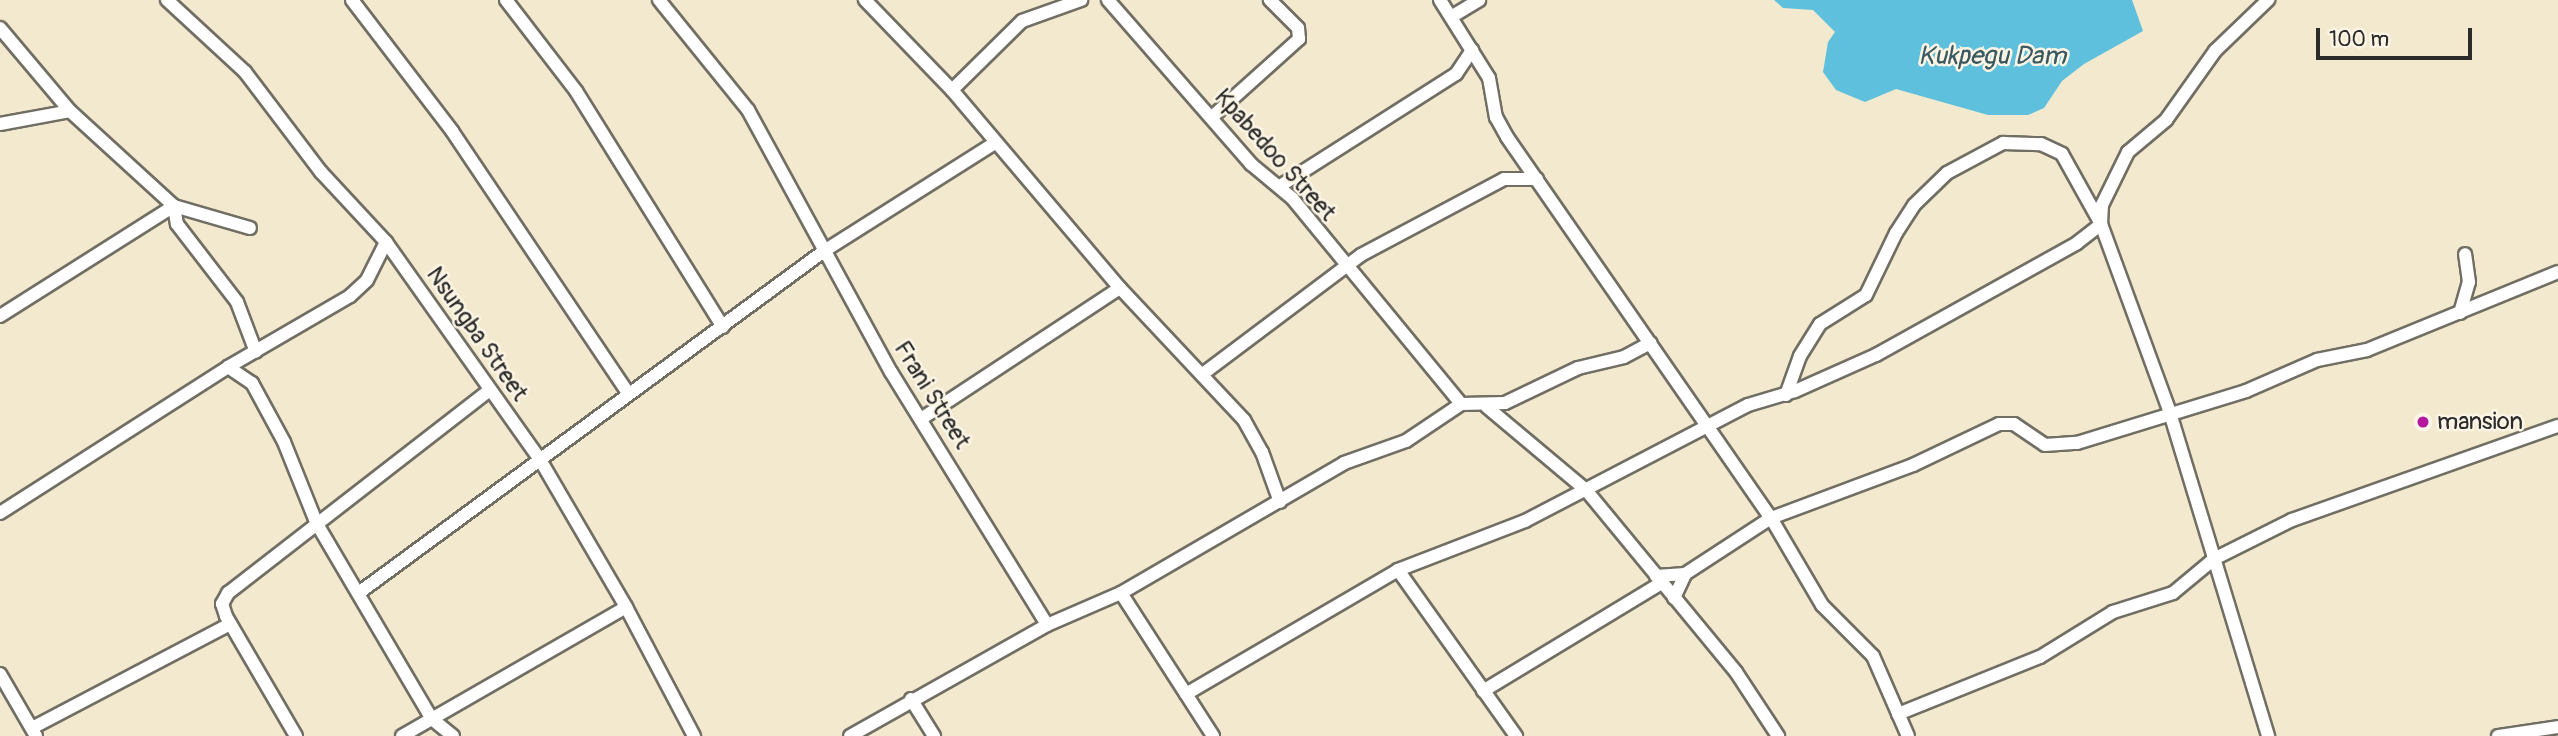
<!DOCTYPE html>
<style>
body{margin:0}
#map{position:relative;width:2558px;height:736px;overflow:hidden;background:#f2e9ce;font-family:Pangolin,sans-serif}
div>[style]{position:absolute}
.water>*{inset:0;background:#5ec0dd}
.roads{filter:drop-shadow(2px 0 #716e64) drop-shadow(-2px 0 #716e64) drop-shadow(0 2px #716e64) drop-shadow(0 -2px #716e64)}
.minor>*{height:12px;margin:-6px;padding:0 6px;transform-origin:6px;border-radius:6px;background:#fff}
.dots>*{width:19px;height:19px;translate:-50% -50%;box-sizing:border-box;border:4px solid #fcf5e5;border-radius:50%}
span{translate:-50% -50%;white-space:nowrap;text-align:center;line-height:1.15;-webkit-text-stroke:5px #fcf5e5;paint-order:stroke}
.street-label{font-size:24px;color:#2b2b2b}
.poi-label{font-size:24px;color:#2b2b2b}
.left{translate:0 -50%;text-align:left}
.water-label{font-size:26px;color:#3a5860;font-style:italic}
.scale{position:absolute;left:2316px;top:28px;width:156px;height:32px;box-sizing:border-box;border:4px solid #2b2b2b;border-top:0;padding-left:9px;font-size:21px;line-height:24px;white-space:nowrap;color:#2b2b2b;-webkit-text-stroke:5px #fcf5e5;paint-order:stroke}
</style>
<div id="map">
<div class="water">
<div style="clip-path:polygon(1774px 0,2132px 0,2143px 31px,2084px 64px,2062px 81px,2044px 108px,2028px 115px,1988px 115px,1896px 89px,1865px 102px,1836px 90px,1823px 72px,1828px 42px,1835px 32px,1813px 10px,1783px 8px)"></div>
</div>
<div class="roads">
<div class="minor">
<div style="left:167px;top:0;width:106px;rotate:42.7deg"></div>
<div style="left:245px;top:72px;width:126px;rotate:52.8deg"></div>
<div style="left:321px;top:172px;width:96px;rotate:47.1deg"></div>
<div style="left:386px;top:242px;width:265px;rotate:54.7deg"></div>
<div style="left:539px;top:458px;width:173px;rotate:59.7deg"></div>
<div style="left:626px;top:607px;width:146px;rotate:62.2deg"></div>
<div style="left:352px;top:0;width:165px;rotate:52.6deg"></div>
<div style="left:452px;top:131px;width:317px;rotate:56.1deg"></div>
<div style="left:506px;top:0;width:115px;rotate:52.4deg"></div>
<div style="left:576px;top:91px;width:278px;rotate:58.1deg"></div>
<div style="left:659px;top:0;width:141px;rotate:51deg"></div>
<div style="left:748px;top:110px;width:298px;rotate:61.4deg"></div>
<div style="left:891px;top:372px;width:297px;rotate:58.3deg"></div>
<div style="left:1047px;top:625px;width:226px;rotate:150.6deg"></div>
<div style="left:865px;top:0;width:125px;rotate:46deg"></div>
<div style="left:952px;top:90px;width:260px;rotate:49.7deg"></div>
<div style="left:1120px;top:288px;width:181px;rotate:46.8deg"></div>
<div style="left:1244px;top:420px;width:37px;rotate:61deg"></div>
<div style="left:1262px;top:452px;width:53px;rotate:70.2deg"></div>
<div style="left:1108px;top:0;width:218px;rotate:48.9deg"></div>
<div style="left:1251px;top:164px;width:53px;rotate:39.7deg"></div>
<div style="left:1292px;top:198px;width:266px;rotate:50.6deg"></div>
<div style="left:1440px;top:0;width:92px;rotate:57.9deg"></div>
<div style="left:1489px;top:78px;width:40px;rotate:80deg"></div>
<div style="left:1496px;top:117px;width:23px;rotate:61deg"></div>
<div style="left:1507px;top:137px;width:464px;rotate:55.3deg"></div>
<div style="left:1771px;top:518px;width:101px;rotate:59.6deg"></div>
<div style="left:1822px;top:605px;width:72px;rotate:45deg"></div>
<div style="left:1873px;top:656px;width:87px;rotate:66.4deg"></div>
<div style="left:1451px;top:17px;width:33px;rotate:-31deg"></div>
<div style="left:0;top:28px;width:109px;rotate:49.9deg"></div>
<div style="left:70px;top:111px;width:141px;rotate:42.4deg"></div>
<div style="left:174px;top:206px;width:18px;rotate:81deg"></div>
<div style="left:177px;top:224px;width:98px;rotate:52.4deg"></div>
<div style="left:237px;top:302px;width:53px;rotate:69.2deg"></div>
<div style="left:952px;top:90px;width:98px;rotate:-44.6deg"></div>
<div style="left:1022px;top:21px;width:63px;rotate:-19.6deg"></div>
<div style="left:1212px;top:117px;width:117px;rotate:-41.9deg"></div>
<div style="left:1299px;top:39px;width:11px;rotate:-95deg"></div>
<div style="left:1298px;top:28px;width:40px;rotate:-135deg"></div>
<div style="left:0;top:124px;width:71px;rotate:-10.5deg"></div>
<div style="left:1280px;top:186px;width:209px;rotate:-32.5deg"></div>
<div style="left:1456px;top:74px;width:29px;rotate:-56deg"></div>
<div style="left:2460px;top:313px;width:32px;rotate:-74deg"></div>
<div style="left:2469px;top:282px;width:28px;rotate:-98deg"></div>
<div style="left:0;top:316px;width:206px;rotate:-32.3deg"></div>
<div style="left:174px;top:206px;width:79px;rotate:16.1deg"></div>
<div style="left:228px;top:367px;width:29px;rotate:34deg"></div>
<div style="left:252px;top:383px;width:67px;rotate:61.5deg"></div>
<div style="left:284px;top:442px;width:88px;rotate:68.1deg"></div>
<div style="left:317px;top:524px;width:226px;rotate:59.5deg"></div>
<div style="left:432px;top:719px;width:27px;rotate:39deg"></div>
<div style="left:1204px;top:373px;width:196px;rotate:-36.9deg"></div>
<div style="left:1361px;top:255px;width:162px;rotate:-28deg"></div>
<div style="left:1504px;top:179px;width:33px"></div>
<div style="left:1786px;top:395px;width:41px;rotate:-70.3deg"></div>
<div style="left:1800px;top:356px;width:38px;rotate:-58deg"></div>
<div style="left:1820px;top:324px;width:54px;rotate:-32.2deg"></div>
<div style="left:1866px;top:295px;width:69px;rotate:-64.2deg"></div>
<div style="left:1896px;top:233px;width:33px;rotate:-57deg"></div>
<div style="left:1914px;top:205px;width:46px;rotate:-44.1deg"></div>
<div style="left:1947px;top:173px;width:64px;rotate:-28.2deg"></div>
<div style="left:2003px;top:143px;width:38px;rotate:2deg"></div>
<div style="left:2041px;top:144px;width:23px;rotate:25deg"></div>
<div style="left:2062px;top:154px;width:80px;rotate:60.9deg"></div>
<div style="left:2101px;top:224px;width:201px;rotate:69.9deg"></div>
<div style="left:2170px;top:413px;width:338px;rotate:73.1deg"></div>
<div style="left:1487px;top:407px;width:129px;rotate:40deg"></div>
<div style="left:1586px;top:490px;width:236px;rotate:50.5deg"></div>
<div style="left:1736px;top:672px;width:77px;rotate:56.7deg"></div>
<div style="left:921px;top:419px;width:238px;rotate:-33.4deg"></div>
<div style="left:0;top:513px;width:271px;rotate:-32.6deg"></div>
<div style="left:228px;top:367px;width:141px;rotate:-30.2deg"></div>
<div style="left:350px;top:296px;width:23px;rotate:-43deg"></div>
<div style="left:367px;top:280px;width:42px;rotate:-63.4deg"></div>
<div style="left:1398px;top:570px;width:204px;rotate:54.6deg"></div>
<div style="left:1656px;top:576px;width:29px;rotate:-4deg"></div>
<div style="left:360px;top:592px;width:576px;rotate:-36.31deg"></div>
<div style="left:824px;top:251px;width:200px;rotate:-32.3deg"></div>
<div style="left:1121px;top:593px;width:170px;rotate:57.2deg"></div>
<div style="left:1674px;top:598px;width:26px;rotate:-65deg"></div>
<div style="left:1685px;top:574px;width:103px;rotate:-33.1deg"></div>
<div style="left:1771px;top:518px;width:152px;rotate:-20.5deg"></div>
<div style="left:1913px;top:465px;width:95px;rotate:-25.5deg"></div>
<div style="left:1999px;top:424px;width:15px"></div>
<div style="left:2014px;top:424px;width:37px;rotate:34deg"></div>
<div style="left:2045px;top:445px;width:32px;rotate:-4deg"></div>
<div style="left:2077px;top:443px;width:177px;rotate:-17.1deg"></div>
<div style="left:2246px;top:391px;width:77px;rotate:-23.6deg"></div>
<div style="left:2317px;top:360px;width:51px;rotate:-11.3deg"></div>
<div style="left:2367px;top:350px;width:206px;rotate:-22.2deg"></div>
<div style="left:1047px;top:625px;width:81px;rotate:-23.4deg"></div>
<div style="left:1121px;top:593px;width:258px;rotate:-30.2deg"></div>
<div style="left:1344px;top:463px;width:66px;rotate:-19.5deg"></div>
<div style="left:1406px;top:441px;width:66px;rotate:-33.9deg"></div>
<div style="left:1461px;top:404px;width:44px;rotate:-1.3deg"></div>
<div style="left:1505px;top:403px;width:81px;rotate:-25.6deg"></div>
<div style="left:1578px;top:368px;width:47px;rotate:-13.4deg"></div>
<div style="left:1624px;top:357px;width:30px;rotate:-28deg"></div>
<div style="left:0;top:674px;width:72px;rotate:59.9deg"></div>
<div style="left:1483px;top:691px;width:208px;rotate:-31.2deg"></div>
<div style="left:1186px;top:694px;width:246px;rotate:-30.3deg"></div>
<div style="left:1398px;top:570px;width:136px;rotate:-21.1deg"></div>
<div style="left:1525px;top:521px;width:251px;rotate:-27.5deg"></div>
<div style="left:1748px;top:405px;width:49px;rotate:-16.6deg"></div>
<div style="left:1795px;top:391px;width:89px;rotate:-24deg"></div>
<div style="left:1876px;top:355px;width:230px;rotate:-29.1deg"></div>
<div style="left:2077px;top:243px;width:31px;rotate:-38deg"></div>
<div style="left:2101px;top:224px;width:19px;rotate:-87deg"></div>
<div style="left:2102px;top:205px;width:59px;rotate:-63.9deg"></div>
<div style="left:2128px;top:152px;width:50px;rotate:-40.1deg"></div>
<div style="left:2166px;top:120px;width:85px;rotate:-54.6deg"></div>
<div style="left:2215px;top:51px;width:74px;rotate:-43.9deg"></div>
<div style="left:911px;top:699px;width:44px;rotate:58.1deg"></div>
<div style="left:1898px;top:714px;width:153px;rotate:-21.9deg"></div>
<div style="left:2040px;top:657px;width:86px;rotate:-31.7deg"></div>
<div style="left:2113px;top:612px;width:63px;rotate:-17.6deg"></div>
<div style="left:2173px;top:593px;width:53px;rotate:-39.7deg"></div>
<div style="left:2214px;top:559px;width:87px;rotate:-26.6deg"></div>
<div style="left:2292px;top:520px;width:282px;rotate:-19.5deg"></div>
<div style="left:32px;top:728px;width:224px;rotate:-27.7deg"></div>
<div style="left:296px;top:736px;width:139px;rotate:-120.3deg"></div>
<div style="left:226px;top:616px;width:13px;rotate:-108deg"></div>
<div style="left:222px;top:604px;width:13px;rotate:-61deg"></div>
<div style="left:228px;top:593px;width:331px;rotate:-37.8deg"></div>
<div style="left:402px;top:736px;width:258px;rotate:-29.9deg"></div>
<div style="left:2498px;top:736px;width:61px;rotate:-8.5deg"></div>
</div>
</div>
<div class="dots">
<div style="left:2423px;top:422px;background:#b5179e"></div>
</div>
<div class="street-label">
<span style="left:1275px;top:155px;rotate:48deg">Kpabedoo Street</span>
<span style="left:477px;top:334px;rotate:55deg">Nsungba Street</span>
<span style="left:932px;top:395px;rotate:58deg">Frani Street</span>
</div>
<div class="poi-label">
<span class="left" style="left:2437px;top:422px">mansion</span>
</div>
<div class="water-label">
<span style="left:1992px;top:57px">Kukpegu Dam</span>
</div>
<div class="scale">100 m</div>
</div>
